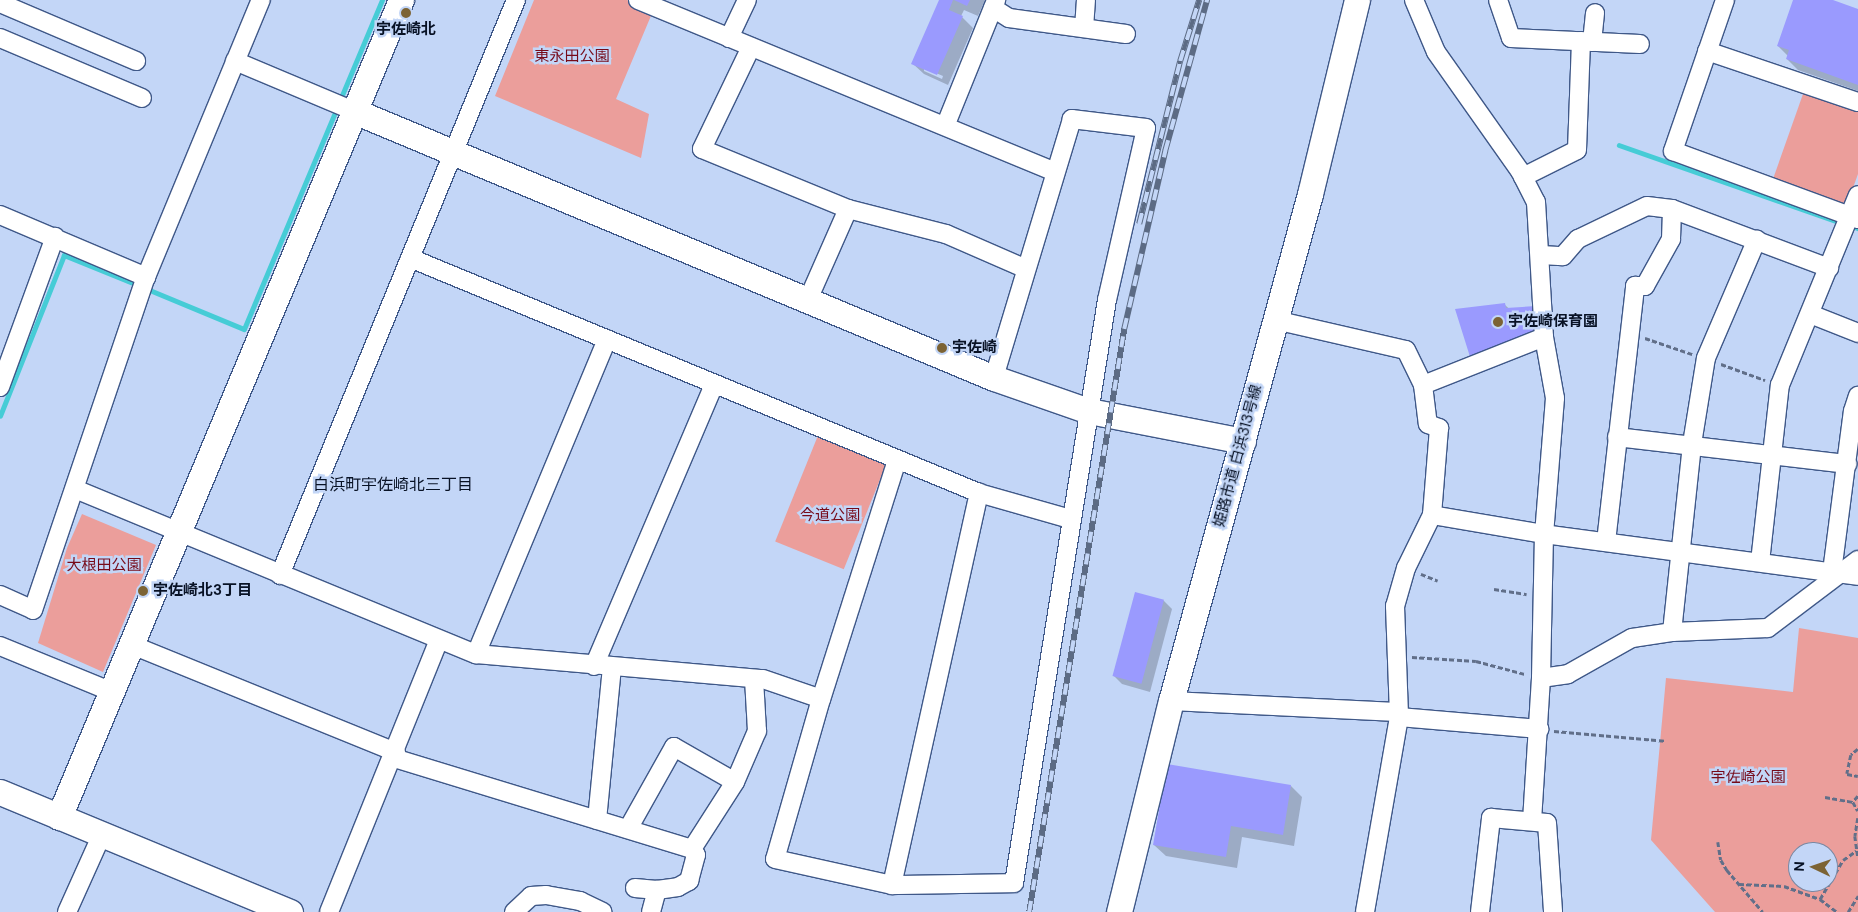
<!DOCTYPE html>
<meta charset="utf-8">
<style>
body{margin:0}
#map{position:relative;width:1858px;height:912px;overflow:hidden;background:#c3d6f7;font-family:"DM Sans","Noto Sans JP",sans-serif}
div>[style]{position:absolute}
.green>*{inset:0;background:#eb9e9b;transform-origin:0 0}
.shadow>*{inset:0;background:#0003}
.stream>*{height:4.5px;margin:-2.25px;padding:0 2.25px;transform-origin:2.25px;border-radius:2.25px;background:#46ccd6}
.building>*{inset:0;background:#9a9afe;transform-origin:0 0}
.path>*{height:2.5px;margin-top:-1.25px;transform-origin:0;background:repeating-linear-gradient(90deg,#616f89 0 5px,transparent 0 7.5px)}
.roads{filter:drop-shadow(1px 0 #3f5888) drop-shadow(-1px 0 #3f5888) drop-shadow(0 1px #3f5888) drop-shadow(0 -1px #3f5888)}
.street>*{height:18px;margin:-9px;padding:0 9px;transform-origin:9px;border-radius:9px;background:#fff}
.secondary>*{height:25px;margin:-12.5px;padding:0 12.5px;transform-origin:12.5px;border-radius:12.5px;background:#fff}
.rail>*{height:5.5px;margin-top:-2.75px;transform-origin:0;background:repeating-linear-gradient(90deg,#c3d6f7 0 11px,#5c6b84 0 22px);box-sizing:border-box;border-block:1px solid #5c6b84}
.dots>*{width:14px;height:14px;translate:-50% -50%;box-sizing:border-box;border:2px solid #c3d6f7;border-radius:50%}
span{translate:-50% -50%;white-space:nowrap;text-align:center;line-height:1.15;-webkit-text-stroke:5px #c3d6f7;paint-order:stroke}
.poi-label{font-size:15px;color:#081225;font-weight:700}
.left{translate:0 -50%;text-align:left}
.park-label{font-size:15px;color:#760a19}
.street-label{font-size:15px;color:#081225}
.neighbourhood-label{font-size:16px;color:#081225}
.north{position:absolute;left:1788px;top:842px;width:50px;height:50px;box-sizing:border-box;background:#c3d6f7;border:1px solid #7888a3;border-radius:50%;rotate:273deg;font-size:14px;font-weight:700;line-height:20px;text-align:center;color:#081225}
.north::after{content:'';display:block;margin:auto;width:18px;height:22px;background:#7c6334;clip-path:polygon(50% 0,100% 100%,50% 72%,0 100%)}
</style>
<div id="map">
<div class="green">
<div style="clip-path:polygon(534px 0,627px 0,653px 11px,616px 99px,649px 114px,641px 158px,495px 96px)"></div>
<div style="clip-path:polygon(1803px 94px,1858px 111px,1858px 174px,1849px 199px,1842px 204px,1773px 179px)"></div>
<div style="left:819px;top:433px;width:74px;height:117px;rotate:22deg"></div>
<div style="clip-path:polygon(82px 514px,156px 545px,103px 672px,38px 643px,67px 548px)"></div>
<div style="clip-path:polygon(evenodd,1799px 628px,1858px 638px,1858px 912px,1715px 912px,1651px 840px,1666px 678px,1793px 692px,1799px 628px,1798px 852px,1828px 852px,1828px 882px,1798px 882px,1798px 852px)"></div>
</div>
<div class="shadow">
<div style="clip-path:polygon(evenodd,940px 0,985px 0,978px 16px,964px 10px,961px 16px,973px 28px,948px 85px,924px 74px,912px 63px,940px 0,924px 68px,943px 76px,942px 79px,924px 71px,924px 68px)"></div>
<div style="clip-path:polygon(1794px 0,1829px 0,1858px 10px,1858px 91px,1798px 70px,1787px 59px,1788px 56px,1778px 46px)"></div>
<div style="clip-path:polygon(1504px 304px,1549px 346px,1483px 370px)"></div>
<div style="clip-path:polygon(1136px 593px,1164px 601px,1172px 609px,1150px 692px,1122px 684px,1114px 676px)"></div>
<div style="clip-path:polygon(1291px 786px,1302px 797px,1294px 846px,1242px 837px,1237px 868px,1166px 856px,1154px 845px)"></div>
</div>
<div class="stream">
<div style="left:340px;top:100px;width:108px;rotate:-67.2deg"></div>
<div style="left:1619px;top:145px;width:236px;rotate:19.3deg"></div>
<div style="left:1850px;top:225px;width:9px;rotate:21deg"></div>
<div style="left:145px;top:288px;width:107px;rotate:22.5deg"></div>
<div style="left:244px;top:329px;width:240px;rotate:-67.2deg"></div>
<div style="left:0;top:416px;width:173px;rotate:-68.3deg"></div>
<div style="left:64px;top:255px;width:80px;rotate:22.1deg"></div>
</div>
<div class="building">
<div style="clip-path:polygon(939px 0,953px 0,949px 10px,963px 16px,937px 75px,911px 64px)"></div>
<div style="clip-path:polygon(954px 0,970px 0,967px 6px)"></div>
<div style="clip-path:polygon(1793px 0,1833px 0,1858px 9px,1858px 85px,1786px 59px,1789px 50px,1777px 46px)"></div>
<div style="clip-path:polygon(1505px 303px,1506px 308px,1536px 306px,1539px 335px,1471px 360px,1455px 309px)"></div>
<div style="left:1135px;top:592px;width:30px;height:87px;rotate:15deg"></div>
<div style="clip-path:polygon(1167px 764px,1291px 785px,1283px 835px,1231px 826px,1226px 857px,1153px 845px)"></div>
</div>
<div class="path">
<div style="left:1645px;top:338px;width:50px;rotate:18.8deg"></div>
<div style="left:1721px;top:364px;width:47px;rotate:20deg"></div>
<div style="left:1421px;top:574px;width:18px;rotate:22deg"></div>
<div style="left:1494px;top:589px;width:33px;rotate:9deg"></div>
<div style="left:1412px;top:657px;width:64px;rotate:3.6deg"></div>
<div style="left:1476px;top:661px;width:51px;rotate:14.9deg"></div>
<div style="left:1554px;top:731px;width:111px;rotate:5.1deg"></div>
<div style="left:1858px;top:749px;width:9px;rotate:139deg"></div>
<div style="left:1851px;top:755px;width:19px;rotate:102deg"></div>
<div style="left:1847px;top:774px;width:11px;rotate:10deg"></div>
<div style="left:1858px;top:796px;width:8px;rotate:130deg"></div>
<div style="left:1853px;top:802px;width:10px;rotate:61deg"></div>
<div style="left:1825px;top:797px;width:28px;rotate:10deg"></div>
<div style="left:1858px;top:818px;width:18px;rotate:99deg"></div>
<div style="left:1855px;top:836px;width:22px;rotate:82deg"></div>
<div style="left:1718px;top:842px;width:18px;rotate:81deg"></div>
<div style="left:1721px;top:860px;width:12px;rotate:59deg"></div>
<div style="left:1727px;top:870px;width:55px;rotate:49.4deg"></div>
<div style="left:1739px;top:884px;width:45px;rotate:2.5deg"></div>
<div style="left:1784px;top:886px;width:38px;rotate:20deg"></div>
<div style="left:1820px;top:899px;width:21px;rotate:37deg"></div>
<div style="left:1820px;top:899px;width:45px;rotate:-59.5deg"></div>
<div style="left:1843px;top:860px;width:16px;rotate:-35deg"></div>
<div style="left:1848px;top:912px;width:19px;rotate:-58deg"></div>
</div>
<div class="roads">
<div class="street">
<div style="left:638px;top:0;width:451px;rotate:22.4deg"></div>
<div style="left:1414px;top:0;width:56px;rotate:67.1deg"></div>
<div style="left:1436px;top:52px;width:146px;rotate:54.8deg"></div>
<div style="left:1520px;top:171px;width:35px;rotate:63deg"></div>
<div style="left:1536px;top:202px;width:135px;rotate:86.6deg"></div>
<div style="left:1544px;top:337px;width:62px;rotate:79.8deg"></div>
<div style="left:1555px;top:398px;width:136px;rotate:94.6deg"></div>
<div style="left:1544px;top:534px;width:144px;rotate:91.2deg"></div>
<div style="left:1541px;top:678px;width:143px;rotate:93.6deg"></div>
<div style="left:1498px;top:0;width:40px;rotate:71.1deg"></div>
<div style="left:1511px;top:38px;width:129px;rotate:2.7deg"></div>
<div style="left:1725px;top:0;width:160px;rotate:109deg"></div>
<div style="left:1673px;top:151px;width:197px;rotate:20.2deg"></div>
<div style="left:0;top:3px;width:148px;rotate:23.1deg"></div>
<div style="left:993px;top:8px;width:19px;rotate:32deg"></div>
<div style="left:1009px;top:18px;width:118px;rotate:7.8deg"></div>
<div style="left:1084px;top:28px;width:28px;rotate:-86deg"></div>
<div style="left:0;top:38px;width:154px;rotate:22.9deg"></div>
<div style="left:729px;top:38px;width:42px;rotate:-64.7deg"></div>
<div style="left:1592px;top:42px;width:29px;rotate:-84deg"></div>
<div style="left:751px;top:47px;width:113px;rotate:115.7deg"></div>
<div style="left:702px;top:149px;width:158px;rotate:22.3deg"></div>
<div style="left:848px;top:209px;width:102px;rotate:113.8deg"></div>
<div style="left:1707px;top:51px;width:159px;rotate:18.7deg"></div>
<div style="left:235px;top:61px;width:129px;rotate:22.8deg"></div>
<div style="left:946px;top:124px;width:134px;rotate:-68deg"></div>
<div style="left:1523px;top:177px;width:60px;rotate:-26.6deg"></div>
<div style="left:1577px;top:150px;width:109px;rotate:-87.9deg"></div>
<div style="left:848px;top:209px;width:101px;rotate:14.3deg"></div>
<div style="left:946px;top:234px;width:87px;rotate:23.6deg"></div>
<div style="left:0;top:215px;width:159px;rotate:23deg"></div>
<div style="left:1541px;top:255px;width:22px;rotate:3deg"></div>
<div style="left:1563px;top:256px;width:23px;rotate:-49deg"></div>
<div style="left:1578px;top:239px;width:76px;rotate:-25.6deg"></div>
<div style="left:1647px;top:206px;width:25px;rotate:7deg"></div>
<div style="left:1672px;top:209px;width:168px;rotate:20.6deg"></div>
<div style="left:410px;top:258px;width:616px;rotate:22.44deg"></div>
<div style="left:979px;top:493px;width:95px;rotate:15.9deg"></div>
<div style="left:1810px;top:314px;width:52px;rotate:21.6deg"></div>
<div style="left:1275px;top:320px;width:134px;rotate:12.9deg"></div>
<div style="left:1406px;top:350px;width:39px;rotate:64deg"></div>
<div style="left:1423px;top:385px;width:39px;rotate:83deg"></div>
<div style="left:1428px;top:424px;width:12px;rotate:20deg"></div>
<div style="left:1439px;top:428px;width:87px;rotate:94.6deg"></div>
<div style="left:1432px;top:515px;width:59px;rotate:116.1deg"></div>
<div style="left:1406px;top:568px;width:40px;rotate:106deg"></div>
<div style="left:1395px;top:606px;width:111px;rotate:87.9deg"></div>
<div style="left:1399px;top:717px;width:198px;rotate:99.9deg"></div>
<div style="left:1423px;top:385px;width:130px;rotate:-21.6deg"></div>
<div style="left:0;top:387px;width:160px;rotate:-69.9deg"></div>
<div style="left:1617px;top:437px;width:232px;rotate:6.7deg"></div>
<div style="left:897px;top:460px;width:251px;rotate:107.6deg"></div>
<div style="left:821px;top:699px;width:166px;rotate:106deg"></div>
<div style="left:775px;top:859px;width:120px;rotate:12.5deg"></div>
<div style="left:892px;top:885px;width:122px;rotate:-0.9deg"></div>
<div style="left:1014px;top:883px;width:590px;rotate:-80.94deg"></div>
<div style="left:1107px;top:300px;width:176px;rotate:-77.2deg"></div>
<div style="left:1146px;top:128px;width:75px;rotate:-173.1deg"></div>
<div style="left:1072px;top:119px;width:270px;rotate:106.8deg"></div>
<div style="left:75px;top:489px;width:434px;rotate:22.4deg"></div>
<div style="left:476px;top:654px;width:288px;rotate:5deg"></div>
<div style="left:763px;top:679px;width:61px;rotate:19deg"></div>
<div style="left:1432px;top:515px;width:114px;rotate:9.6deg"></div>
<div style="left:1544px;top:534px;width:317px;rotate:7.6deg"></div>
<div style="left:1606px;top:542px;width:258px;rotate:-83.5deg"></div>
<div style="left:1635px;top:286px;width:10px"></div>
<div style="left:1645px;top:286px;width:54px;rotate:-61deg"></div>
<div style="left:1671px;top:239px;width:30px;rotate:-88deg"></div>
<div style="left:1760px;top:562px;width:178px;rotate:-83.6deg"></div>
<div style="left:1780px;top:385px;width:205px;rotate:-67.7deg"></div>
<div style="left:1832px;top:572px;width:162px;rotate:-82.6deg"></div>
<div style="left:1853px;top:411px;width:16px;rotate:-72deg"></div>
<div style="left:280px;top:575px;width:622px;rotate:-67.69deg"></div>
<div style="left:0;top:595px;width:36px;rotate:24deg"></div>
<div style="left:33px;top:610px;width:352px;rotate:-71.3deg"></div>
<div style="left:146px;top:277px;width:300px;rotate:-67.5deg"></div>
<div style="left:1672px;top:632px;width:189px;rotate:-83.9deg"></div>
<div style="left:1692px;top:444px;width:87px;rotate:-80.8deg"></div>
<div style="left:1706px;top:358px;width:129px;rotate:-66.8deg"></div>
<div style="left:132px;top:645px;width:285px;rotate:22.1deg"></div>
<div style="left:0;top:646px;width:121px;rotate:22.3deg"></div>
<div style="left:476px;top:654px;width:341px;rotate:-67.4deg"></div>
<div style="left:594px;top:666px;width:306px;rotate:-66.9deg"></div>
<div style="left:1541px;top:678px;width:27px;rotate:-8deg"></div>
<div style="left:1568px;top:674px;width:73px;rotate:-29.4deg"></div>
<div style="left:1632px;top:638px;width:40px;rotate:-8.5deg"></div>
<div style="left:1672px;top:632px;width:96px;rotate:-2.4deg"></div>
<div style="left:1768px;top:628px;width:113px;rotate:-37.1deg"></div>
<div style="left:1171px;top:701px;width:226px;rotate:2.8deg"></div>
<div style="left:1399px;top:717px;width:141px;rotate:4.9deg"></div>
<div style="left:394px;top:758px;width:312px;rotate:17deg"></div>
<div style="left:692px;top:849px;width:80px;rotate:-57.3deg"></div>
<div style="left:735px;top:782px;width:56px;rotate:-66.7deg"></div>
<div style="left:757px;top:731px;width:52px;rotate:-93.3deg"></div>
<div style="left:597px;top:820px;width:153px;rotate:-84.4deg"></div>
<div style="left:628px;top:829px;width:94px;rotate:-60.7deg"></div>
<div style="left:674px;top:747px;width:70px;rotate:29.8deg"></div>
<div style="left:892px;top:885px;width:402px;rotate:-77.5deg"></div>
<div style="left:635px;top:888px;width:22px;rotate:5deg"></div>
<div style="left:657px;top:890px;width:21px;rotate:-8deg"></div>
<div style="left:678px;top:887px;width:13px;rotate:-29deg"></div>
<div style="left:689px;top:881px;width:27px;rotate:-75deg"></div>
<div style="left:696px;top:855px;width:7px;rotate:-124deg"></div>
<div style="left:67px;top:912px;width:85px;rotate:-65.8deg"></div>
<div style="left:329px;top:912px;width:293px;rotate:-68deg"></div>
<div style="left:514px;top:912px;width:23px;rotate:-43deg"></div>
<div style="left:531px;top:896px;width:15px;rotate:-4deg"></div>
<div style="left:546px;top:895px;width:35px;rotate:10deg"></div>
<div style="left:580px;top:901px;width:25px;rotate:26deg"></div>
<div style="left:651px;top:912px;width:23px;rotate:-75deg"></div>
<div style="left:1480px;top:912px;width:95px;rotate:-83.3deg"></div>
<div style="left:1491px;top:818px;width:56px;rotate:5.1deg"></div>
<div style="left:1547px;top:823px;width:89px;rotate:86.1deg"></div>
</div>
<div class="secondary">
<div style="left:354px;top:111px;width:693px;rotate:22.65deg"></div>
<div style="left:994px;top:378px;width:101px;rotate:19.2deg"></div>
<div style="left:1089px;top:411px;width:157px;rotate:11deg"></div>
<div style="left:0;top:792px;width:314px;rotate:22.5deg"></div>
<div style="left:59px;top:817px;width:886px;rotate:-67.29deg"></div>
<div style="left:1119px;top:912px;width:217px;rotate:-76.2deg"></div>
<div style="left:1171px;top:701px;width:526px;rotate:-74.67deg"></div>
<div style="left:1310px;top:194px;width:200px;rotate:-76.4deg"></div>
</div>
</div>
<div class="rail">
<div style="left:1139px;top:224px;width:168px;rotate:-75.9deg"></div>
<div style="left:1180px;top:61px;width:64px;rotate:-72.7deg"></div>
<div style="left:1029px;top:912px;width:591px;rotate:-80.74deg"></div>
<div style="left:1124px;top:329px;width:183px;rotate:-77deg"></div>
<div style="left:1165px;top:151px;width:157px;rotate:-74.5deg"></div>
</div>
<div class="dots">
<div style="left:406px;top:13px;background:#7c6334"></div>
<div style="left:1498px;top:322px;background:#7c6334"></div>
<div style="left:942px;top:348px;background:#7c6334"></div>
<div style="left:143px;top:591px;background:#7c6334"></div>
</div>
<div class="poi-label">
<span style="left:406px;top:30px">宇佐崎北</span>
<span class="left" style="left:1508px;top:322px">宇佐崎保育園</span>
<span class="left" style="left:952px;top:348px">宇佐崎</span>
<span class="left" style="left:153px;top:591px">宇佐崎北3丁目</span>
</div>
<div class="park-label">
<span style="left:572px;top:57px">東永田公園</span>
<span style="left:830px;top:516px">今道公園</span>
<span style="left:104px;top:566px">大根田公園</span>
<span style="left:1748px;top:778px">宇佐崎公園</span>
</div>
<div class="street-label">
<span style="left:1238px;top:456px;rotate:-75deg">姫路市道 白浜313号線</span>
</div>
<div class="neighbourhood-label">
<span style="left:393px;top:485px">白浜町宇佐崎北三丁目</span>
</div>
<div class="north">N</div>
</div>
